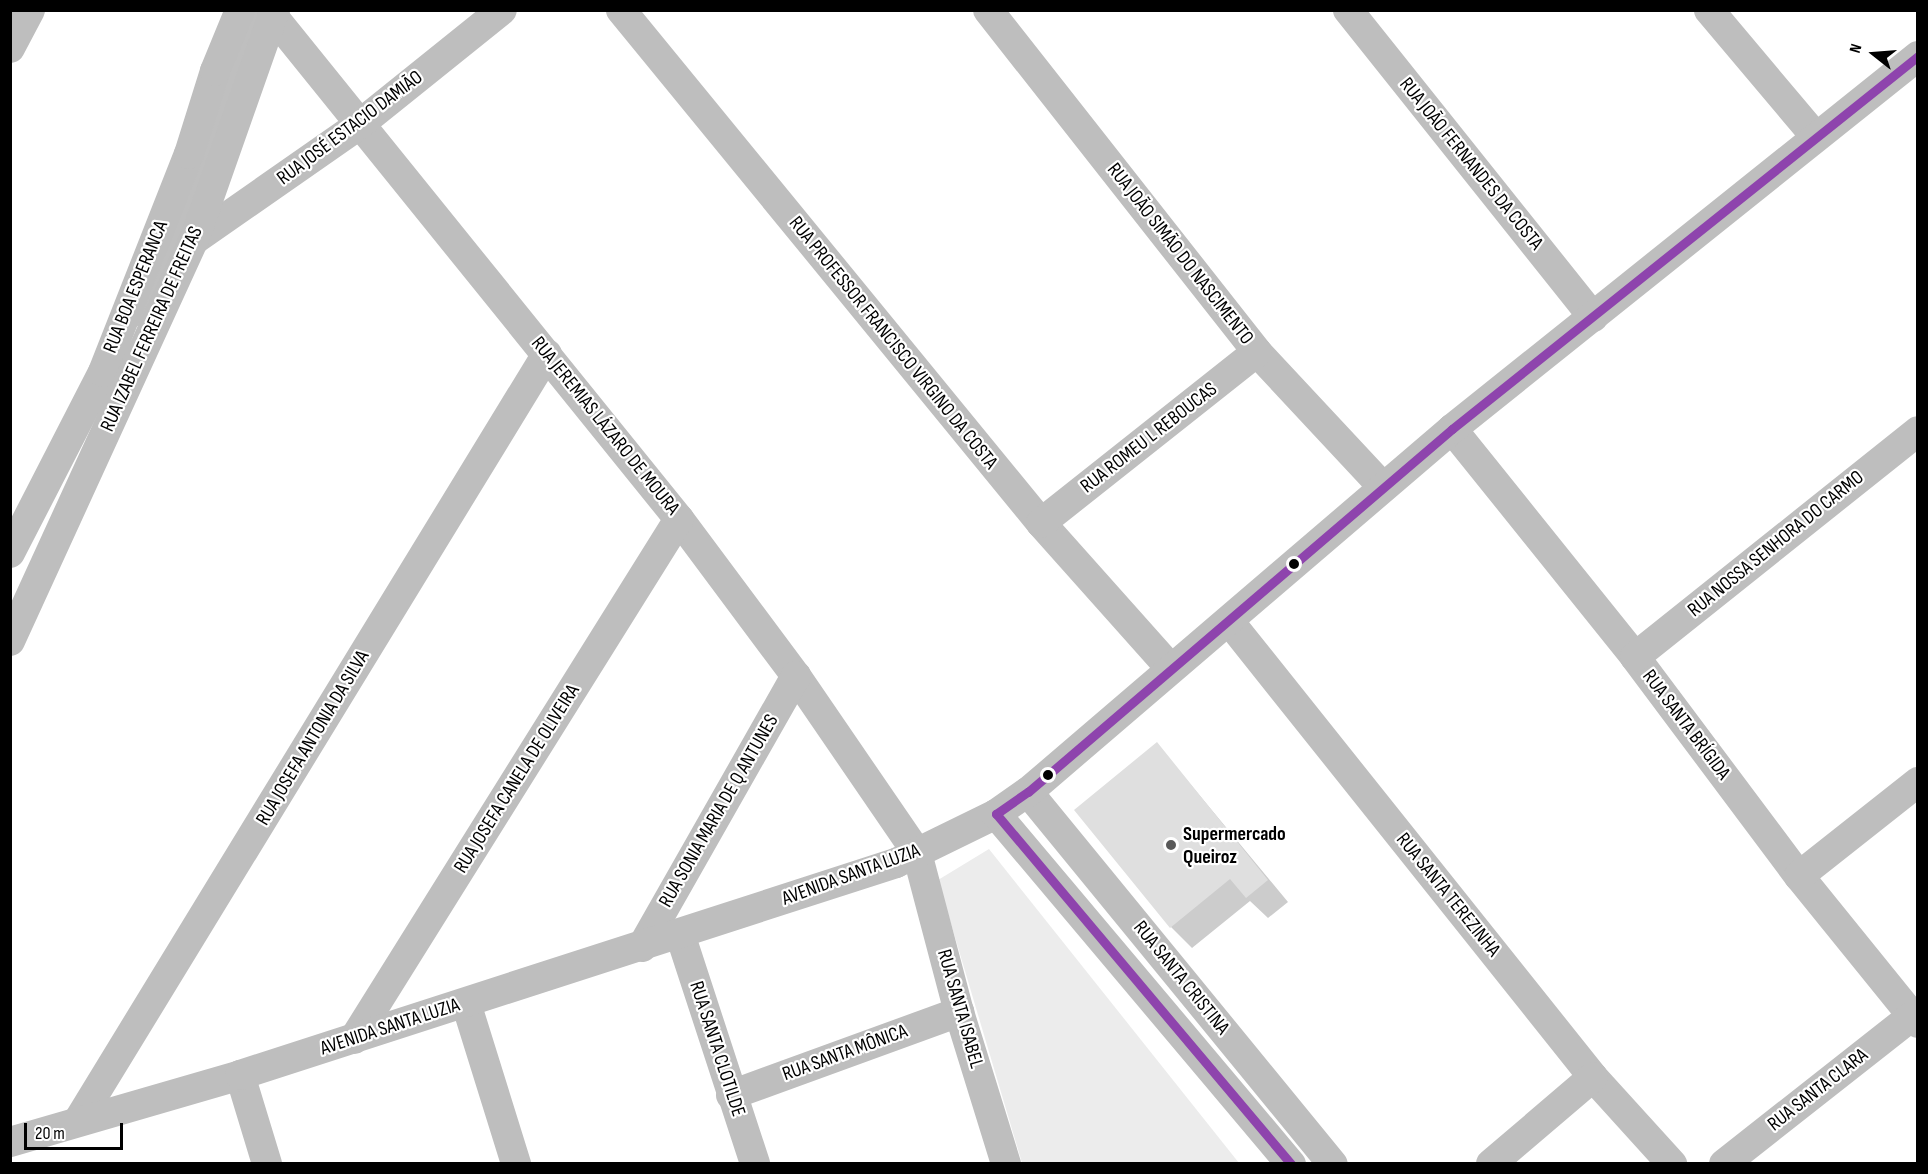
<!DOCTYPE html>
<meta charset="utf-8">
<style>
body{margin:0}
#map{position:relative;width:1928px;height:1174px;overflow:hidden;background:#fff;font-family:"Sofia Sans Condensed",sans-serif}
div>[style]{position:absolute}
.green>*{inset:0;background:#ececec}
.shadow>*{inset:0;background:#0003}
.canal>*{height:34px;margin:-17px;padding:0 17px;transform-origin:17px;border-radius:17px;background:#bfbfbf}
.building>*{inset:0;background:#dfdfdf}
.street>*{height:30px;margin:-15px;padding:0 15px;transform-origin:15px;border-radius:15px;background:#bebebe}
.bus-1>*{height:9px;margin:-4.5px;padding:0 4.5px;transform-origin:4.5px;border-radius:4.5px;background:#8e44ad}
.dots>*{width:16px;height:16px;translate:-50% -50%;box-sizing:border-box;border:3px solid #fff;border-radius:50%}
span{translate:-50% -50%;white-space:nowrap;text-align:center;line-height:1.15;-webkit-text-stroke:4.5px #fff;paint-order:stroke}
.street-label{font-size:20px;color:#000}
.poi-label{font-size:20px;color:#000;font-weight:700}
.left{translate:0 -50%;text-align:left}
.frame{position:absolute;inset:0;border:12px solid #000;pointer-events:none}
.north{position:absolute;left:1844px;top:24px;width:60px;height:60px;-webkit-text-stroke:4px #fff;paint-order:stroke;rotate:287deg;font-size:16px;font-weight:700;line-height:24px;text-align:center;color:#000}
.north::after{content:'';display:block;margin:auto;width:21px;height:27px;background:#000;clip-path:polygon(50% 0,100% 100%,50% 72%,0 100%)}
.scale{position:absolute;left:24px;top:1123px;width:99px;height:27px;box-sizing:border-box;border:3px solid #000;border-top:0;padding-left:8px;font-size:18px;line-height:21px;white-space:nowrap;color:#000;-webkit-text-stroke:4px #fff;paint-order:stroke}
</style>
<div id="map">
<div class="green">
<div style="clip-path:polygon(989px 849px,1239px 1163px,1022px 1163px,938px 880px)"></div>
</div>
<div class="shadow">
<div style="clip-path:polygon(1157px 744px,1288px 902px,1268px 918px,1250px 901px,1192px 948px,1171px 927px)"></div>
</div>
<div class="canal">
<div style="left:147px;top:312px;width:303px;rotate:-69.5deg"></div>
<div style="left:253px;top:28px;width:21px;rotate:-61deg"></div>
</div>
<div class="building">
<div style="clip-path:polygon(1157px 742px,1268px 880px,1246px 898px,1230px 879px,1170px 928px,1074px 810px)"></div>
</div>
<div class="street">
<div style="left:621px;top:10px;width:663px;rotate:50.69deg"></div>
<div style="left:1041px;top:523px;width:195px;rotate:48.3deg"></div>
<div style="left:988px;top:10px;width:435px;rotate:51.8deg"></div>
<div style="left:1257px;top:352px;width:185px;rotate:47deg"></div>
<div style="left:1348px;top:10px;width:393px;rotate:51.4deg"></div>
<div style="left:1709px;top:10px;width:165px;rotate:49.9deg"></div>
<div style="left:272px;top:15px;width:648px;rotate:51.08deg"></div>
<div style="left:679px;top:519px;width:196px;rotate:53.3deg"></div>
<div style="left:796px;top:676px;width:214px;rotate:55.6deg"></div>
<div style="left:917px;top:853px;width:164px;rotate:75.2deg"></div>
<div style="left:959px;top:1012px;width:159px;rotate:72.8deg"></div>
<div style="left:10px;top:48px;width:43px;rotate:-62.2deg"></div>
<div style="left:194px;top:240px;width:203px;rotate:-34.9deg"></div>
<div style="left:360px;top:124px;width:182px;rotate:-38.8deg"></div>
<div style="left:1452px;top:429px;width:292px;rotate:51.2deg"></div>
<div style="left:1635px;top:657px;width:274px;rotate:53.2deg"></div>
<div style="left:1799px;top:876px;width:189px;rotate:51deg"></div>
<div style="left:1041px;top:523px;width:275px;rotate:-38.4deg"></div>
<div style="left:10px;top:553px;width:203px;rotate:-62.8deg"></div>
<div style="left:103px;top:372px;width:234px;rotate:-68.5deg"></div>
<div style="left:189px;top:154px;width:87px;rotate:-72.6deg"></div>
<div style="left:215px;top:71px;width:66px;rotate:-67.7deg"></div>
<div style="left:1229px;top:621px;width:583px;rotate:51.4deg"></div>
<div style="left:1593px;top:1077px;width:118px;rotate:47.8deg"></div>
<div style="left:10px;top:641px;width:441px;rotate:-65.4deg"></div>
<div style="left:194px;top:240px;width:244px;rotate:-70.6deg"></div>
<div style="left:1635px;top:657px;width:362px;rotate:-38.6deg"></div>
<div style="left:1028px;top:792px;width:481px;rotate:50.7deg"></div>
<div style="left:996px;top:814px;width:458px;rotate:49.9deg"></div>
<div style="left:1799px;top:876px;width:152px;rotate:-38.3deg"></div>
<div style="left:680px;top:934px;width:242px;rotate:71.9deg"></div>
<div style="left:642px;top:947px;width:312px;rotate:-60.4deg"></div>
<div style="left:466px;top:1003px;width:169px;rotate:72.7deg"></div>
<div style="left:354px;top:1039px;width:613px;rotate:-57.99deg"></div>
<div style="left:240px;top:1075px;width:93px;rotate:73.1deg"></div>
<div style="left:731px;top:1095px;width:243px;rotate:-20deg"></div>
<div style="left:78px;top:1121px;width:899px;rotate:-58.56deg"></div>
<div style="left:10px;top:1142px;width:240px;rotate:-16.2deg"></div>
<div style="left:240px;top:1075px;width:689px;rotate:-17.91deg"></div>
<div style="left:896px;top:863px;width:111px;rotate:-26.1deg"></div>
<div style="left:996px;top:814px;width:39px;rotate:-35deg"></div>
<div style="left:1028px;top:792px;width:558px;rotate:-40.57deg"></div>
<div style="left:1452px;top:429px;width:597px;rotate:-38.67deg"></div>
<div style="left:1491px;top:1164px;width:134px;rotate:-40.5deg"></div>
<div style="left:1724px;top:1164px;width:239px;rotate:-38.2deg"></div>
</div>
<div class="bus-1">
<div style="left:1291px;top:1164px;width:458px;rotate:-130.1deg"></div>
<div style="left:996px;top:814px;width:39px;rotate:-35deg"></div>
<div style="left:1028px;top:792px;width:558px;rotate:-40.57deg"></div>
<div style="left:1452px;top:429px;width:597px;rotate:-38.67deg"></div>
</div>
<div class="dots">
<div style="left:1294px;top:564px;background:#000"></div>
<div style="left:1048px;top:775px;background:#000"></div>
<div style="left:1171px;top:845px;background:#595959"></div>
</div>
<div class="street-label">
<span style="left:350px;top:128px;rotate:-37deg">RUA JOSÉ ESTACIO DAMIÃO</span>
<span style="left:1471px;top:164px;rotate:51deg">RUA JOÃO FERNANDES DA COSTA</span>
<span style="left:1180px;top:254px;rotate:52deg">RUA JOÃO SIMÃO DO NASCIMENTO</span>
<span style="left:136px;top:287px;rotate:-68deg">RUA BOA ESPERANCA</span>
<span style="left:152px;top:329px;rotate:-66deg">RUA IZABEL FERREIRA DE FREITAS</span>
<span style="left:893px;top:343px;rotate:51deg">RUA PROFESSOR FRANCISCO VIRGINO DA COSTA</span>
<span style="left:605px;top:426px;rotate:51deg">RUA JEREMIAS LÁZARO DE MOURA</span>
<span style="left:1149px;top:438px;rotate:-38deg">RUA ROMEU L REBOUCAS</span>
<span style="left:1776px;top:544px;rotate:-39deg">RUA NOSSA SENHORA DO CARMO</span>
<span style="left:1686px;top:725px;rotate:53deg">RUA SANTA BRÍGIDA</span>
<span style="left:313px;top:738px;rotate:-59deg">RUA JOSEFA ANTONIA DA SILVA</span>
<span style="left:517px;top:779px;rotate:-58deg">RUA JOSEFA CANELA DE OLIVEIRA</span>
<span style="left:719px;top:811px;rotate:-60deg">RUA SONIA MARIA DE Q ANTUNES</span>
<span style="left:851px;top:875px;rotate:-20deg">AVENIDA SANTA LUZIA</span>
<span style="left:1448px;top:895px;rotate:51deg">RUA SANTA TEREZINHA</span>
<span style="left:1181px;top:978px;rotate:51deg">RUA SANTA CRISTINA</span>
<span style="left:960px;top:1009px;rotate:74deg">RUA SANTA ISABEL</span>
<span style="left:390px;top:1027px;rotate:-18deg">AVENIDA SANTA LUZIA</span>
<span style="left:717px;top:1049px;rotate:72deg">RUA SANTA CLOTILDE</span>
<span style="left:845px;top:1053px;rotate:-20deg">RUA SANTA MÔNICA</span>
<span style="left:1818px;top:1090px;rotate:-38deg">RUA SANTA CLARA</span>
</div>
<div class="poi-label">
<span class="left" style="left:1183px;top:846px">Supermercado<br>Queiroz</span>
</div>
<div class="frame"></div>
<div class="north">N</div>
<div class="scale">20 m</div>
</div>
